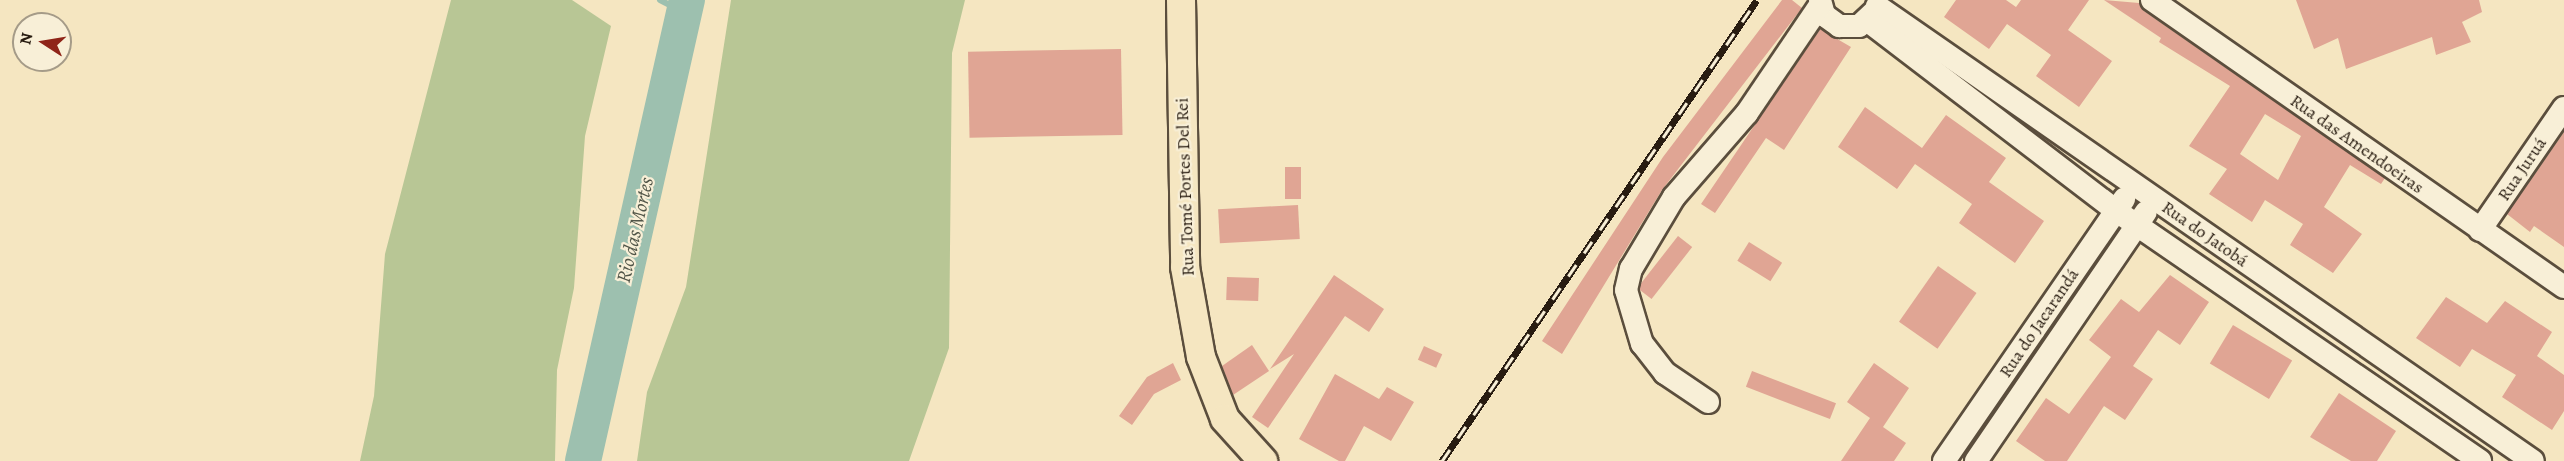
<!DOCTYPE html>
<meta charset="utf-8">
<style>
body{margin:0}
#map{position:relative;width:2564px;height:461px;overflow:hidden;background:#f5e6c1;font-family:Alegreya,serif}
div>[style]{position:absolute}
.green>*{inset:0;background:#b8c695}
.stream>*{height:6px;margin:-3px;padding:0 3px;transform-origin:3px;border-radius:3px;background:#9dc0af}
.river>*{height:36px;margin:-18px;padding:0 18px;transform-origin:18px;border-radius:18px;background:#9dc0af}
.building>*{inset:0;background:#e0a594;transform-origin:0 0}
.roads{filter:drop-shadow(2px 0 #5b4e3d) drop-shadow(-2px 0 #5b4e3d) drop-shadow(0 2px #5b4e3d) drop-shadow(0 -2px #5b4e3d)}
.minor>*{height:22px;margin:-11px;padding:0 11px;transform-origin:11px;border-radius:11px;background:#f8efd7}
.major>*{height:28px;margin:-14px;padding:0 14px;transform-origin:14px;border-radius:14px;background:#f5e6c1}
.rail>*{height:7px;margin-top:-3.5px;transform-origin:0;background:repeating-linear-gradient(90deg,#f8efd7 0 14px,#281c11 0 28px);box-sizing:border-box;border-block:2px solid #281c11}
span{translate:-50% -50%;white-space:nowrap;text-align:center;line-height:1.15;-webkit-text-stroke:4.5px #f8efd7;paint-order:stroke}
.street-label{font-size:18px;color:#281c11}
.water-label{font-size:20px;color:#515548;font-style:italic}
.north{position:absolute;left:12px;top:12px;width:60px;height:60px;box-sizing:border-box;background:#f8efd7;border:2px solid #a59b88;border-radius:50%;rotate:282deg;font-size:16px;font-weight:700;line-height:24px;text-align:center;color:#281c11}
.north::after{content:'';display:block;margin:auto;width:21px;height:27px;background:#8f2418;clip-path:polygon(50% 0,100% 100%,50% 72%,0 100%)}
</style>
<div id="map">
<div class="green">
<div style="clip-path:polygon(451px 0,572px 0,611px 26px,585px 136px,574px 288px,557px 370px,555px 461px,360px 461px,374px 396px,385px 254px)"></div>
<div style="clip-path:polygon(731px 0,965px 0,952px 53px,949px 348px,909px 461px,637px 461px,647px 392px,686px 287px)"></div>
</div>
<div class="stream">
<div style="left:660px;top:0;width:27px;rotate:27deg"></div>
</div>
<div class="river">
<div style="left:583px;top:461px;width:473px;rotate:-77.3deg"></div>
</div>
<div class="building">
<div style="clip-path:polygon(1782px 0,1792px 0,1802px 8px,1662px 190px,1562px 354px,1542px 341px,1663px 157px)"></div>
<div style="clip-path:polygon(1956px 0,2006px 0,2016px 7px,2021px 0,2089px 0,2068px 30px,2112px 61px,2079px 107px,2036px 76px,2051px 55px,2007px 24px,1989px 49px,1944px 17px)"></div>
<div style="clip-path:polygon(evenodd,2104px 0,2139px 3px,2144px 11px,2385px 178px,2381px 184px,2350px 165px,2324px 207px,2362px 234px,2333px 273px,2290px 245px,2303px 224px,2265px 200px,2252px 222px,2209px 194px,2227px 169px,2189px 146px,2230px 86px,2159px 42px,2161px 38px,2104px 0,2265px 114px,2301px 136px,2278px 180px,2240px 154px,2265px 114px)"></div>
<div style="clip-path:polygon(2296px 0,2479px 0,2482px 12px,2462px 22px,2471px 42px,2436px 55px,2432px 37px,2346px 69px,2338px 38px,2314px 49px)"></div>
<div style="clip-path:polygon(1820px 29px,1851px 47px,1784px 150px,1766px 138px,1715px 213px,1701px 204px)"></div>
<div style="left:1121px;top:49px;width:86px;height:153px;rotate:89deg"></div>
<div style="clip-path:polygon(1865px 107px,1922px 148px,1946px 115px,2006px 158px,1989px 182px,2044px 221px,2015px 263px,1959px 223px,1972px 204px,1915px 164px,1897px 189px,1838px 147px)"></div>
<div style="clip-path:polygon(2564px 132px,2564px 247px,2534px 226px,2530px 232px,2507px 214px)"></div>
<div style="left:1285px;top:167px;width:16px;height:32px"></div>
<div style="left:1298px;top:205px;width:34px;height:80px;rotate:87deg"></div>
<div style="left:1678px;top:236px;width:18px;height:66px;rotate:38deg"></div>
<div style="left:1749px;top:242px;width:39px;height:22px;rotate:32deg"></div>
<div style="left:1938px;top:266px;width:47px;height:68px;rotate:35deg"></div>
<div style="clip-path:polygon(1334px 275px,1384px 309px,1369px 332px,1345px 316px,1268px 428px,1252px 417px,1294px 354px,1270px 369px)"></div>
<div style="clip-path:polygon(2170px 275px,2209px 302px,2180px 345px,2158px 330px,2133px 366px,2153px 379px,2125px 420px,2104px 406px,2067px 461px,2045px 461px,2016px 441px,2046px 398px,2069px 414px,2111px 357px,2089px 340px,2121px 299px,2139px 312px)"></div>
<div style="left:1227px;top:277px;width:32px;height:23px;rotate:2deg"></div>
<div style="clip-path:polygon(2446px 297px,2487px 323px,2505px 301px,2552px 332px,2537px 356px,2564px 375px,2564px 411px,2552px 430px,2502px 397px,2516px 375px,2472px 349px,2460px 367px,2416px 338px)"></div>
<div style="left:2233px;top:325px;width:69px;height:45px;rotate:31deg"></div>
<div style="clip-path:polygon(1252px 345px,1269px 371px,1233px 395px,1222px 366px)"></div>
<div style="left:1424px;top:346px;width:20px;height:15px;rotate:24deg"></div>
<div style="clip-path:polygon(1173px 363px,1181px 380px,1154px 394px,1132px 425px,1119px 416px,1147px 377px)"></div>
<div style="clip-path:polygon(1874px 363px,1909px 388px,1883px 427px,1906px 443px,1894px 461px,1841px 461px,1870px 418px,1847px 402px)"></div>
<div style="left:1752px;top:371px;width:90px;height:17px;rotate:21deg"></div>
<div style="clip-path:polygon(1335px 374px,1379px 399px,1387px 387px,1414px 402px,1391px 441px,1364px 426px,1345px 461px,1339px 461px,1299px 439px)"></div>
<div style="clip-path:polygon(2339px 393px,2396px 431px,2377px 461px,2351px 461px,2310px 437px)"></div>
</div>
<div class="roads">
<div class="minor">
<div style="left:1820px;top:0;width:16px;rotate:75deg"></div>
<div style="left:1824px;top:15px;width:19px;rotate:36deg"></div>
<div style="left:1839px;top:26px;width:20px"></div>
<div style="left:1859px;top:26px;width:23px;rotate:-43deg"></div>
<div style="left:2152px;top:0;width:502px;rotate:34.86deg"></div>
<div style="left:1877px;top:6px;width:798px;rotate:34.75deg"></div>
<div style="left:1868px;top:21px;width:311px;rotate:37.4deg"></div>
<div style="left:2115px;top:210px;width:443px;rotate:34.5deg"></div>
<div style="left:2480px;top:230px;width:148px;rotate:-55.5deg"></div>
<div style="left:1708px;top:402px;width:52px;rotate:-146deg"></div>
<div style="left:1665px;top:373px;width:37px;rotate:-128deg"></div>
<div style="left:1642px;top:344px;width:56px;rotate:-106.5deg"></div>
<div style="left:1626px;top:290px;width:22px;rotate:-77deg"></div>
<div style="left:1631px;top:269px;width:84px;rotate:-59.2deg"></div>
<div style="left:1674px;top:197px;width:111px;rotate:-49deg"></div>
<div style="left:1747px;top:113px;width:130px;rotate:-55.9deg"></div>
<div style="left:1944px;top:461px;width:318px;rotate:-55.5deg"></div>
<div style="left:1976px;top:461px;width:301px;rotate:-55.7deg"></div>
</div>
<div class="major">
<div style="left:1181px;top:0;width:267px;rotate:89.1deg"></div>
<div style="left:1185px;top:267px;width:91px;rotate:79.9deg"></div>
<div style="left:1201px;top:357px;width:66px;rotate:68.8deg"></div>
<div style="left:1225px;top:419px;width:57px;rotate:47.9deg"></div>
</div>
</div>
<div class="rail">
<div style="left:1442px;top:461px;width:558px;rotate:-55.66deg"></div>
</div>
<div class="street-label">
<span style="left:2357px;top:144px;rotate:35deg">Rua das Amendoeiras</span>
<span style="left:2522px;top:169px;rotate:-56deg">Rua Juruá</span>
<span style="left:1185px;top:187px;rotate:-92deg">Rua Tomé Portes Del Rei</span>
<span style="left:2205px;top:234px;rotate:35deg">Rua do Jatobá</span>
<span style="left:2039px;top:323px;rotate:-56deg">Rua do Jacarandá</span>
</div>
<div class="water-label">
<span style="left:635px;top:230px;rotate:-77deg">Rio das Mortes</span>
</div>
<div class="north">N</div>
</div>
